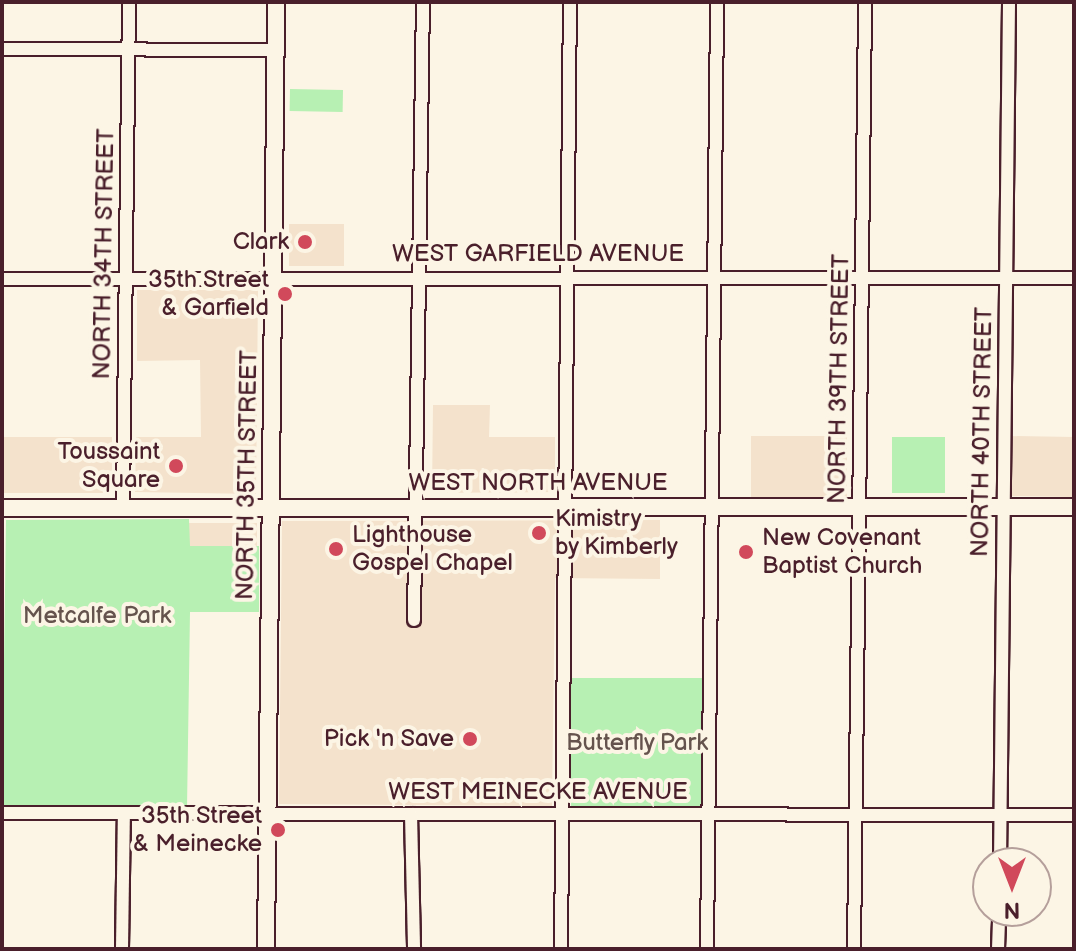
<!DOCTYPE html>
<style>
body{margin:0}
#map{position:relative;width:1076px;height:951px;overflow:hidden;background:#fcf5e5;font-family:"Balsamiq Sans",sans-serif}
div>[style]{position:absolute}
.built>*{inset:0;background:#f4e2cc;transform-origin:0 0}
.green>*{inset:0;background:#b7f0b3;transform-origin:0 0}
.roads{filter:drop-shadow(2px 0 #4a1f2b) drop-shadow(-2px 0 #4a1f2b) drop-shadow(0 2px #4a1f2b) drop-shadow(0 -2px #4a1f2b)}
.minor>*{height:12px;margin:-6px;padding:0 6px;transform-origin:6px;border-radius:6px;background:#fcf5e5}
.major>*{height:16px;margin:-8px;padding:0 8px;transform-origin:8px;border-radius:8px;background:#fcf5e5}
.dots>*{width:22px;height:22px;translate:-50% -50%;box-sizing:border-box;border:4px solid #fcf5e5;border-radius:50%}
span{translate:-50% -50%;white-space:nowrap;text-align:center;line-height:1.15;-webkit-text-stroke:8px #fcf5e5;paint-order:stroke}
.poi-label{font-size:24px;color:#4a1f2b}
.right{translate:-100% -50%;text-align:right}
.left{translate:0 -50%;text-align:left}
.street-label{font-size:24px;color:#4a1f2b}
.park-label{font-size:24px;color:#65534d}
.frame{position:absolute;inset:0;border:4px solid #4a1f2b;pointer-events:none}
.north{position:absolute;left:972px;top:847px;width:80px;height:80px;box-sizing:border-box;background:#fcf5e5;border:2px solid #b59f9b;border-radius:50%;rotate:180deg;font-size:22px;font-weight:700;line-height:32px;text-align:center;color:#4a1f2b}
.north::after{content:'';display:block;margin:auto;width:28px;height:36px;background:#d1495b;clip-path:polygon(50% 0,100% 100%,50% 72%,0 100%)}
</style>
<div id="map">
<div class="built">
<div style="left:344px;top:224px;width:42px;height:55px;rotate:90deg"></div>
<div style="clip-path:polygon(137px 290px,258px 290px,256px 494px,135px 492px,136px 437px,201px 437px,200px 360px,137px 361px)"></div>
<div style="clip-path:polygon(433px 405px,490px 405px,489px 437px,555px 437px,555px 492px,432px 493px)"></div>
<div style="left:847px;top:436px;width:61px;height:96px;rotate:90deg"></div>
<div style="left:1010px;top:436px;width:64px;height:60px;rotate:1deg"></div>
<div style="left:2px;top:437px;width:110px;height:56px"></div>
<div style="clip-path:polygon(660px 520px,660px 579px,555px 578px,552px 806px,279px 804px,282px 521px)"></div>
<div style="left:189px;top:523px;width:68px;height:23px"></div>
</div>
<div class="green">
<div style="left:290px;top:89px;width:53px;height:22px;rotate:1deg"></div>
<div style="left:892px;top:437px;width:53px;height:56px"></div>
<div style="clip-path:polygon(189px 519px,190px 546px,259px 546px,259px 612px,190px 612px,187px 808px,2px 806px,6px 520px)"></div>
<div style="left:571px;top:678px;width:133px;height:130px"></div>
</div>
<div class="roads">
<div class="minor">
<div style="left:2px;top:49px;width:273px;rotate:0.2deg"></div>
<div style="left:2px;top:279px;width:1072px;rotate:-0.05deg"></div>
<div style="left:123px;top:506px;width:504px;rotate:-89.32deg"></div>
<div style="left:414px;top:620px;width:618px;rotate:-89.17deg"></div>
<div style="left:2px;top:813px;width:1072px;rotate:0.11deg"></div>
<div style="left:411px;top:814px;width:135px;rotate:88.7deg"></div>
<div style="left:1000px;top:863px;width:861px;rotate:-89.4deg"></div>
<div style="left:122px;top:949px;width:136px;rotate:-89.2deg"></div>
<div style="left:561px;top:949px;width:947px;rotate:-89.46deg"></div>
<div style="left:707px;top:949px;width:947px;rotate:-89.39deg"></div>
<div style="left:854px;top:949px;width:947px;rotate:-89.33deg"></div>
<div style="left:998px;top:949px;width:38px;rotate:-88deg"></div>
</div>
<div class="major">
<div style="left:2px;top:508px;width:1072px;rotate:-0.05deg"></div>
<div style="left:266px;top:949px;width:947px;rotate:-89.39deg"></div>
</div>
</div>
<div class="dots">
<div style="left:305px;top:242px;background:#d1495b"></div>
<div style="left:285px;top:294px;background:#d1495b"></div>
<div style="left:176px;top:466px;background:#d1495b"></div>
<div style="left:539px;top:533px;background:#d1495b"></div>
<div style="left:336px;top:549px;background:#d1495b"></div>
<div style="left:746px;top:552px;background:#d1495b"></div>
<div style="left:470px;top:739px;background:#d1495b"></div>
<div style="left:278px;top:830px;background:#d1495b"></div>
</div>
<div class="poi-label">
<span class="right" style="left:289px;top:242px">Clark</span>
<span class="right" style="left:269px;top:294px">35th Street<br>&amp; Garfield</span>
<span class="right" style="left:160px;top:466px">Toussaint<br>Square</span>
<span class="left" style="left:555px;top:533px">Kimistry<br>by Kimberly</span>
<span class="left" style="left:352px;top:549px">Lighthouse<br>Gospel Chapel</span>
<span class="left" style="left:762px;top:552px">New Covenant<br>Baptist Church</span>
<span class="right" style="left:454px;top:739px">Pick 'n Save</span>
<span class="right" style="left:262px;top:830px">35th Street<br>&amp; Meinecke</span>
</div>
<div class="street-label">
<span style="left:104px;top:254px;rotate:-89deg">NORTH 34TH STREET</span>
<span style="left:538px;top:254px">WEST GARFIELD AVENUE</span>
<span style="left:839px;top:379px;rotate:-89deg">NORTH 39TH STREET</span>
<span style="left:982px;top:432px;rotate:-89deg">NORTH 40TH STREET</span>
<span style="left:247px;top:475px;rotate:-89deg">NORTH 35TH STREET</span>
<span style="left:538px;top:483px">WEST NORTH AVENUE</span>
<span style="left:538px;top:792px">WEST MEINECKE AVENUE</span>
</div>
<div class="park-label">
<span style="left:97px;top:616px">Metcalfe Park</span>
<span style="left:637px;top:743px">Butterfly Park</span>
</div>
<div class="frame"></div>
<div class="north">N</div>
</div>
